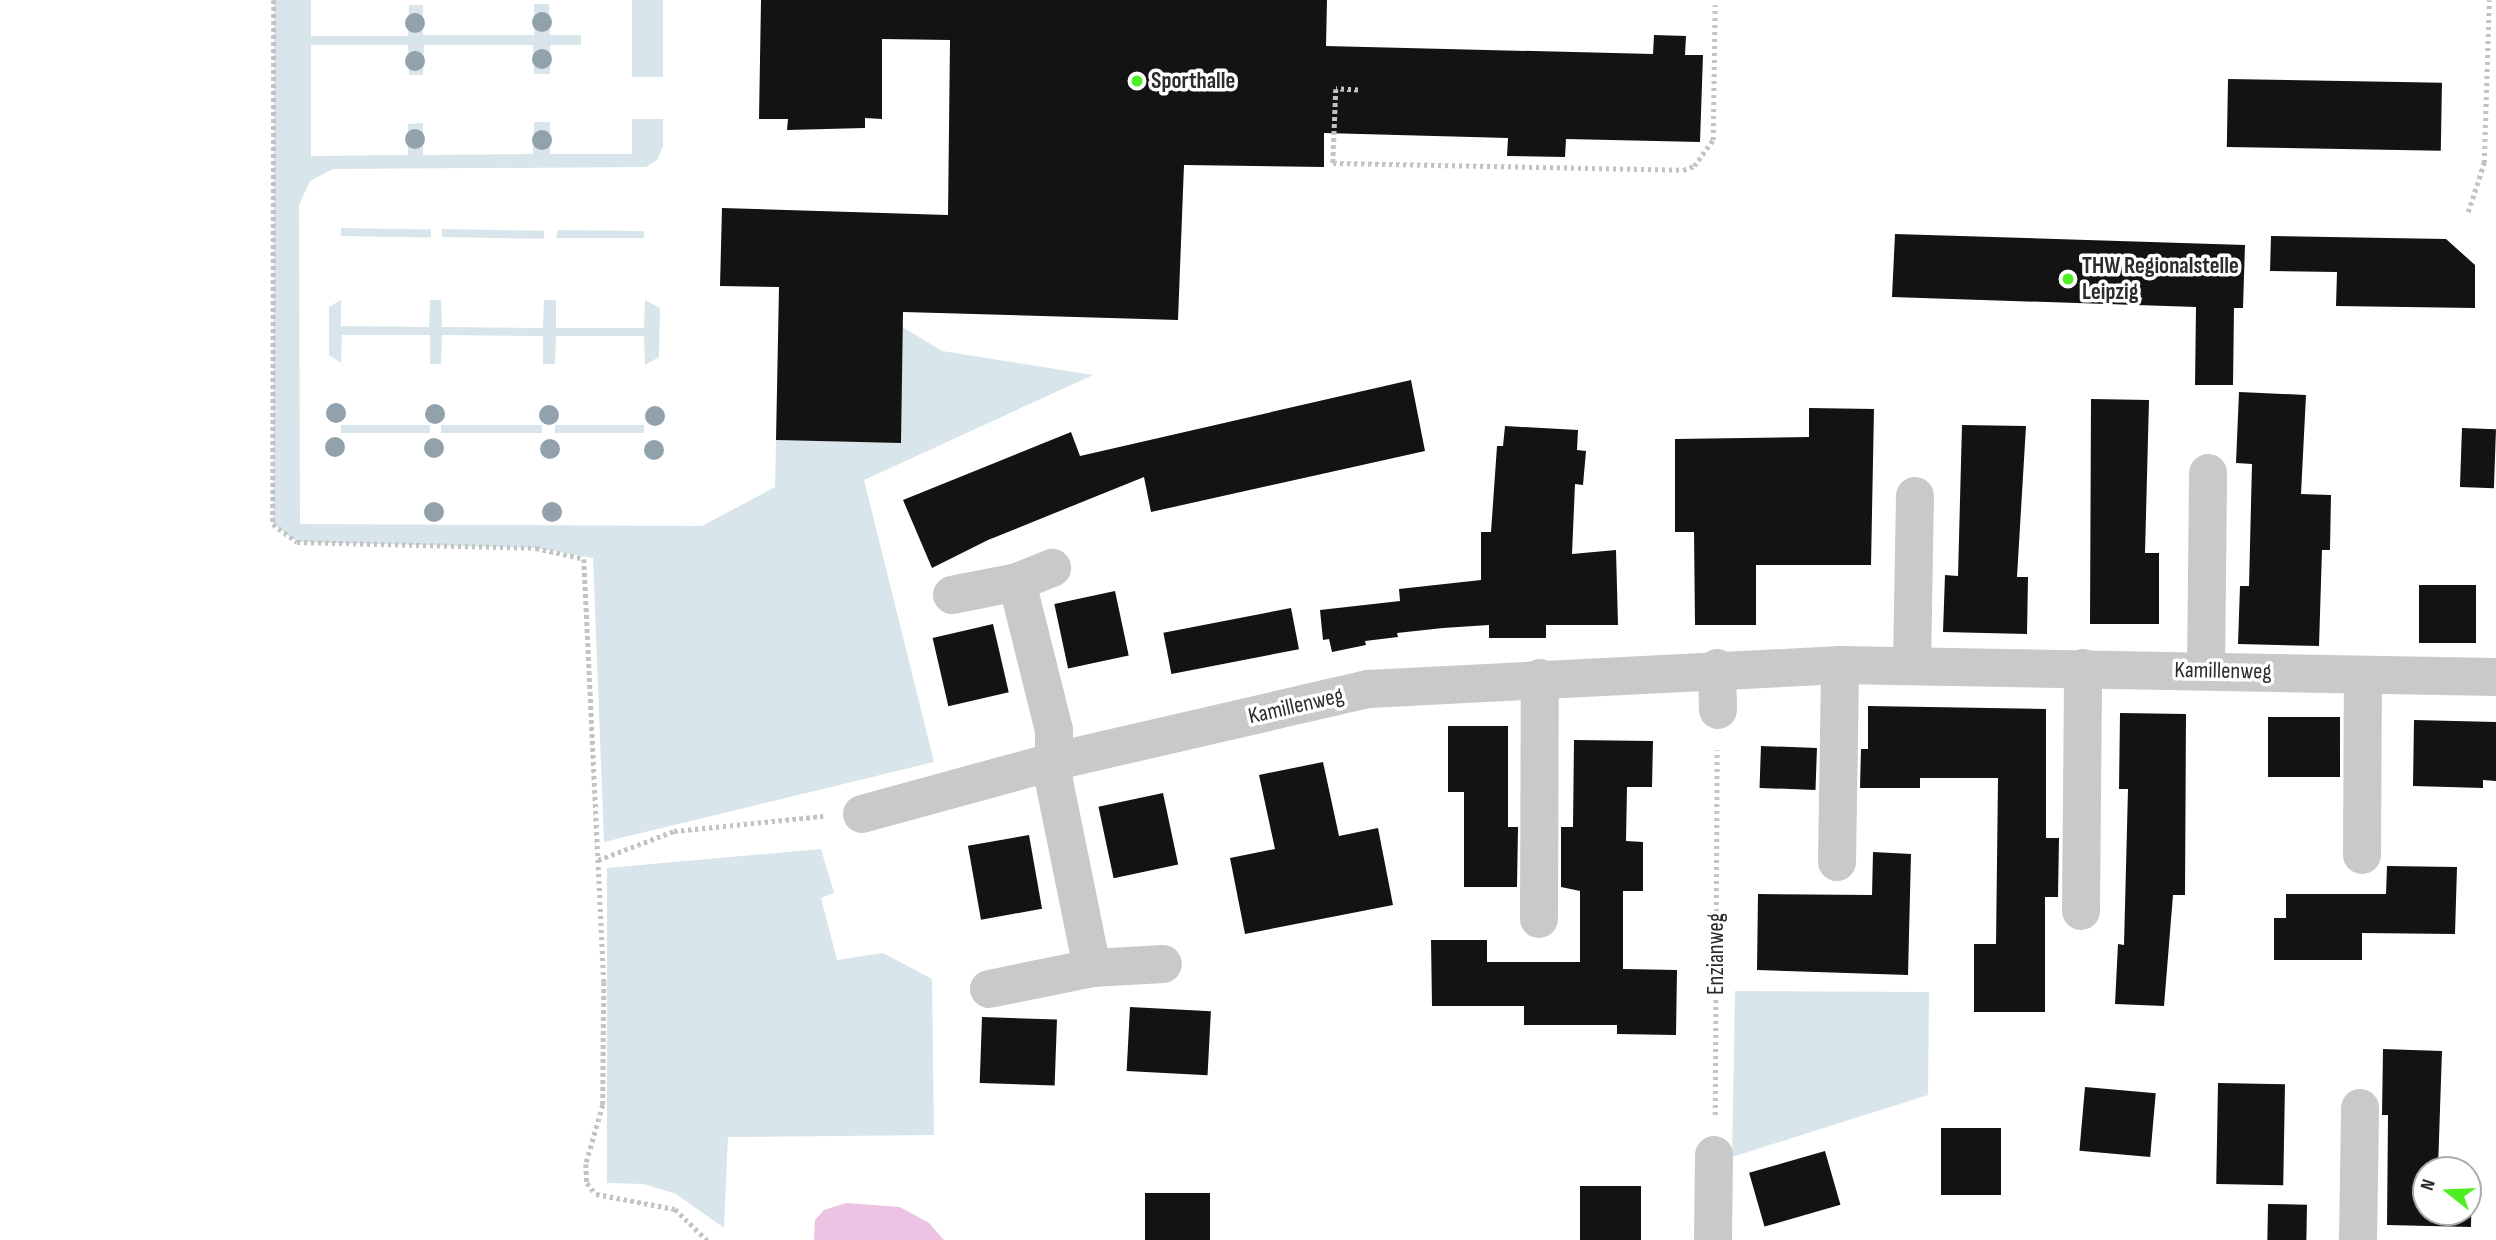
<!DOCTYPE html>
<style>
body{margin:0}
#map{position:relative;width:2496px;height:1240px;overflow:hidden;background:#fff;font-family:"Sofia Sans Condensed",sans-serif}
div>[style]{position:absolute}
.green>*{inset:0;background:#d8e5eb;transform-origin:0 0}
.water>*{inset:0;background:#ecc3e2}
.building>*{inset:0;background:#131313;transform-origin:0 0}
.path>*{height:4.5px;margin-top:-2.25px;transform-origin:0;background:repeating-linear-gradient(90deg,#c3c3c3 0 3.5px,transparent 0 7px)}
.minor>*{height:38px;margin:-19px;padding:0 19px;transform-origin:19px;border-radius:19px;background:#c9c9c9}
.trees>*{width:20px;height:20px;margin:-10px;border-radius:50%;background:#92a2ad}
.dots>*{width:19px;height:19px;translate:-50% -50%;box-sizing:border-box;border:4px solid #fff;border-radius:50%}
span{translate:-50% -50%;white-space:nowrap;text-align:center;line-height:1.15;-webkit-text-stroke:7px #fff;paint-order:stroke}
.poi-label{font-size:23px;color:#2c2c2c;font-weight:700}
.left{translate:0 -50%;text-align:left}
.street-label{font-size:23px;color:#2c2c2c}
.north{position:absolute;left:2412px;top:1156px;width:70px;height:70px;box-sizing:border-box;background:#fff;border:2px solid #ababab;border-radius:50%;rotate:288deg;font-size:19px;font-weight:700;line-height:28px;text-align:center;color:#2c2c2c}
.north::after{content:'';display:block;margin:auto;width:24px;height:32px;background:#4dee23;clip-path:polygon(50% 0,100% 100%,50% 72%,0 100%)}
</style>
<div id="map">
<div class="green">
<div style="clip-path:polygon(274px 0,311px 0,311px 36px,408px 36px,409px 5px,423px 5px,423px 35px,534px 35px,534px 4px,549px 4px,550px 35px,581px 35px,581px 45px,550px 45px,550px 74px,534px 74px,533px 45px,424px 45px,423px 75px,409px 75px,408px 45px,311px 45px,311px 156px,408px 155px,408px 124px,423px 123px,423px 155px,533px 154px,534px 122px,550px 122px,550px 154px,632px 154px,632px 119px,663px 119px,663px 147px,657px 160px,646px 167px,333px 169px,310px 181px,299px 205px,300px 524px,702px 526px,775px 487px,776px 440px,866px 442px,868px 306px,942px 351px,1093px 375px,864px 480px,934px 762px,604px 842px,593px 558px,536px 548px,297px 542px,273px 524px)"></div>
<div style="left:632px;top:0;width:31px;height:77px"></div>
<div style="left:341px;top:228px;width:90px;height:8px;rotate:1deg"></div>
<div style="left:442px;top:229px;width:102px;height:8px;rotate:1deg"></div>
<div style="clip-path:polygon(558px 230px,644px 231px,644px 238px,556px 238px)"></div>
<div style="clip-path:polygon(341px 300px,341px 326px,429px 327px,430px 300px,441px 300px,442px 327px,543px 328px,544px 300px,556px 300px,556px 328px,644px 328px,645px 300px,660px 308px,659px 357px,645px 365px,644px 336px,556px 336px,555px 364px,543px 364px,543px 336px,442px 335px,441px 364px,430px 364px,430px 335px,342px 335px,341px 363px,329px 355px,329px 307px)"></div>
<div style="left:341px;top:425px;width:89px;height:8px"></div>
<div style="left:441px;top:425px;width:101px;height:8px"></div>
<div style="left:555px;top:425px;width:89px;height:8px"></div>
<div style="clip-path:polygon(821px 849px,834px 893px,821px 898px,837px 960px,883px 953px,932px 979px,934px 1135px,728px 1137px,724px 1228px,676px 1194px,644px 1184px,607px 1183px,607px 868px)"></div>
<div style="clip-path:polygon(1735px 991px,1929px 992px,1928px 1095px,1732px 1157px)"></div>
</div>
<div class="water">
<div style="clip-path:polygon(846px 1203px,900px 1207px,929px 1223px,944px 1240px,814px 1240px,815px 1220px,824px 1210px)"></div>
</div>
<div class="building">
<div style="clip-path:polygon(761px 0,1327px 0,1326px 46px,1653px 54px,1654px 35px,1686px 36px,1685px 55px,1703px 55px,1700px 142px,1566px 139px,1565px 157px,1507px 156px,1508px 138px,1324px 133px,1324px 167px,1184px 165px,1178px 320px,903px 312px,901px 443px,776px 440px,779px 287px,720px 286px,722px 208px,948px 215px,950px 40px,882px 39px,882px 119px,865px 118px,865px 128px,787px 130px,788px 119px,759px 119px)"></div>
<div style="left:2228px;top:79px;width:214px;height:68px;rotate:1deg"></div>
<div style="clip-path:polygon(1895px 234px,2245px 245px,2243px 308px,2234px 308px,2233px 385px,2195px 385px,2196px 307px,1892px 297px)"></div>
<div style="clip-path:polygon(2271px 236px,2446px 239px,2475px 265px,2475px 308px,2336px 306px,2337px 272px,2270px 271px)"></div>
<div style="clip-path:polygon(1411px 380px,1425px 451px,1151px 512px,1144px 477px,988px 540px,932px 568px,903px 500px,1071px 432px,1080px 456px)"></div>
<div style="clip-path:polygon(2239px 392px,2306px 395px,2301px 494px,2331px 495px,2330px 550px,2322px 550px,2319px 646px,2238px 644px,2240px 586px,2249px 586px,2252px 464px,2236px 463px)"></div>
<div style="clip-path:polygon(2091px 399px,2149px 400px,2145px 553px,2159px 553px,2159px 624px,2090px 624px)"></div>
<div style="clip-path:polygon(1809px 408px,1874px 409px,1871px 565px,1756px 565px,1756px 625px,1695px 625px,1694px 532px,1675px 532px,1675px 439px,1809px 437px)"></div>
<div style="clip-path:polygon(1962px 425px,2026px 426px,2017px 577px,2028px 577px,2027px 634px,1943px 632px,1945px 575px,1958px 576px)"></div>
<div style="clip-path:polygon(1505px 426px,1578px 430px,1577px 450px,1586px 451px,1583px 485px,1575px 484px,1572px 554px,1616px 550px,1618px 625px,1546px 625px,1546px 638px,1489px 638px,1489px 625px,1443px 628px,1397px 633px,1398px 637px,1365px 641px,1366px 645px,1332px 652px,1329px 639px,1323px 640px,1320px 610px,1400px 601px,1399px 589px,1481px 580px,1481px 532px,1491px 532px,1497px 446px,1503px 446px)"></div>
<div style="left:2462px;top:428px;width:34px;height:59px;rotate:2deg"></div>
<div style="left:2419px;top:585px;width:57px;height:58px"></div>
<div style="left:1115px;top:591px;width:66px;height:62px;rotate:78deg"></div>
<div style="left:1291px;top:608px;width:42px;height:130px;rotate:79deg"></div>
<div style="left:993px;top:624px;width:70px;height:62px;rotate:77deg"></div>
<div style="clip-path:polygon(1868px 706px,2046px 709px,2046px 838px,2059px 838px,2058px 897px,2045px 897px,2045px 1012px,1974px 1012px,1974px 944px,1996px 944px,1998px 778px,1920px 778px,1920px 788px,1860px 788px,1861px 749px,1868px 749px)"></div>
<div style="clip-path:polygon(2120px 713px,2186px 714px,2185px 895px,2173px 895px,2164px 1006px,2115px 1004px,2118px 944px,2124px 945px,2128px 789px,2119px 789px)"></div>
<div style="left:2268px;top:717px;width:72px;height:60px"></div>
<div style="clip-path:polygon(2414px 720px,2496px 722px,2496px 781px,2483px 780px,2483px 788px,2413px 786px)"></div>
<div style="clip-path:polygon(1448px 726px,1508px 726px,1508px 827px,1518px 827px,1517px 887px,1464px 887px,1464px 792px,1448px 792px)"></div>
<div style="clip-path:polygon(1574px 740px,1653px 741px,1652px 787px,1627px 787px,1626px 841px,1643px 842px,1643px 891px,1623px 891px,1623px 969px,1677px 970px,1676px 1035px,1617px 1034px,1617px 1025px,1524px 1025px,1524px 1006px,1432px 1006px,1431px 940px,1487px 940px,1487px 962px,1580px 962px,1580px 891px,1561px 887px,1561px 827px,1573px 827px)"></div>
<div style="left:1761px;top:746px;width:56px;height:42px;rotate:2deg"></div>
<div style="clip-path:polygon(1323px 762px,1339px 836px,1378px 828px,1393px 905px,1245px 934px,1230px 858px,1275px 849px,1259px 775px)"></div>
<div style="left:1163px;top:793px;width:73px;height:66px;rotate:78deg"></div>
<div style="left:1029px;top:835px;width:75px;height:62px;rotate:80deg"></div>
<div style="clip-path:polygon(1873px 852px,1911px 854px,1908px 975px,1757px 970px,1758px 894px,1872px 895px)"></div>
<div style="clip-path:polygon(2387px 866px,2457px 867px,2455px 934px,2362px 933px,2362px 960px,2274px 960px,2274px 918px,2286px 918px,2286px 894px,2386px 894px)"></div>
<div style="left:1130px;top:1007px;width:81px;height:64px;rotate:3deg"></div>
<div style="left:982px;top:1017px;width:75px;height:66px;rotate:2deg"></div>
<div style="clip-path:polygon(evenodd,2383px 1049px,2442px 1051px,2438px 1168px,2472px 1169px,2471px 1227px,2387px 1225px,2388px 1115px,2382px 1115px,2383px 1049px,2426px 1170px,2468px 1170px,2468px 1212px,2426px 1212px,2426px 1170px)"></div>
<div style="left:2218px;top:1083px;width:67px;height:101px;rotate:1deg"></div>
<div style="left:2085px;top:1087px;width:71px;height:64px;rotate:5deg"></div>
<div style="left:1941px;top:1128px;width:60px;height:67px"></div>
<div style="left:1825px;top:1151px;width:56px;height:79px;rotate:74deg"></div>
<div style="left:1580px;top:1186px;width:61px;height:54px"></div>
<div style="left:1145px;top:1193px;width:65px;height:47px"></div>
<div style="left:2268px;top:1204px;width:39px;height:36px;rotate:1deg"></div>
</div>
<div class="path">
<div style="left:274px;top:0;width:524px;rotate:90.11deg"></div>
<div style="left:273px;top:524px;width:30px;rotate:37deg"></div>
<div style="left:297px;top:542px;width:239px;rotate:1.4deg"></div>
<div style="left:536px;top:548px;width:49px;rotate:12.9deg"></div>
<div style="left:584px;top:559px;width:423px;rotate:87.3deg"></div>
<div style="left:604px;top:982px;width:123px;rotate:90.5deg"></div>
<div style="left:603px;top:1105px;width:61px;rotate:106.1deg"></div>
<div style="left:586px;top:1164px;width:19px;rotate:87deg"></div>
<div style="left:587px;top:1183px;width:14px;rotate:51deg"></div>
<div style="left:596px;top:1194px;width:80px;rotate:10.8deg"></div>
<div style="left:675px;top:1209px;width:45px;rotate:44.1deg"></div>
<div style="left:1358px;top:90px;width:22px;rotate:-177deg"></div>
<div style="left:1336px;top:89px;width:74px;rotate:92.3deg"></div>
<div style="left:1333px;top:163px;width:350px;rotate:1.1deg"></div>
<div style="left:1683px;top:170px;width:12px;rotate:-20deg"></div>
<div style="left:1694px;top:166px;width:32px;rotate:-54deg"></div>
<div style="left:1713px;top:140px;width:135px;rotate:-89.2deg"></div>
<div style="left:2468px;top:212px;width:52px;rotate:-71.9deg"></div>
<div style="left:2484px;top:163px;width:163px;rotate:-88.2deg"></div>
<div style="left:598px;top:860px;width:81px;rotate:-20.9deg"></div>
<div style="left:674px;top:831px;width:150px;rotate:-5.7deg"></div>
<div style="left:1715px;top:1115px;width:365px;rotate:-89.7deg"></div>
</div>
<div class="minor">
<div style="left:1017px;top:582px;width:153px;rotate:76deg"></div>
<div style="left:1054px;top:730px;width:51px;rotate:90deg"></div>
<div style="left:1054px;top:781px;width:191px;rotate:78.5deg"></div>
<div style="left:952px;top:595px;width:66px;rotate:-11.3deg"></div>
<div style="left:1017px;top:582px;width:38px;rotate:-22deg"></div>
<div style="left:1912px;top:666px;width:170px;rotate:-89deg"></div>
<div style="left:1717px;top:668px;width:42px;rotate:88.6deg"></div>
<div style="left:2206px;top:671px;width:198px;rotate:-89.4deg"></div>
<div style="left:862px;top:814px;width:201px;rotate:-15.3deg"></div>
<div style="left:1056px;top:761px;width:320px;rotate:-13deg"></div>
<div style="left:1368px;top:689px;width:473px;rotate:-2.9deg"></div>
<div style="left:1840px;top:665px;width:656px;rotate:1.05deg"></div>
<div style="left:2362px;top:855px;width:180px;rotate:-89.7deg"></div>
<div style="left:1837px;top:862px;width:197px;rotate:-89.1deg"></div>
<div style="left:2081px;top:911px;width:243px;rotate:-89.5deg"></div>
<div style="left:1539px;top:919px;width:241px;rotate:-89.8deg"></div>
<div style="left:989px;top:989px;width:105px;rotate:-11.5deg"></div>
<div style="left:1092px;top:968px;width:71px;rotate:-3.2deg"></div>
<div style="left:1713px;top:1240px;width:85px;rotate:-89.3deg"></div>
<div style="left:2358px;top:1240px;width:132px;rotate:-89.1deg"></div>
</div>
<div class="trees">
<div style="left:542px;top:22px"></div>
<div style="left:415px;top:23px"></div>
<div style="left:542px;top:59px"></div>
<div style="left:415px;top:61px"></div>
<div style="left:415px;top:139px"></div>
<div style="left:542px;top:140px"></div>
<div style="left:336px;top:413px"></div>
<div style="left:435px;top:414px"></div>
<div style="left:549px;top:415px"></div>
<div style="left:655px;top:416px"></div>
<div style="left:335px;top:447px"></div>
<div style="left:434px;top:448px"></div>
<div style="left:550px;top:449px"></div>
<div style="left:654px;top:450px"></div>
<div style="left:434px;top:512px"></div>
<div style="left:552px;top:512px"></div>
</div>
<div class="dots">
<div style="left:1137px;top:81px;background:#4dee23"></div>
<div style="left:2068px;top:279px;background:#4dee23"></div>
</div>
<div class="poi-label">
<span class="left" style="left:1151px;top:81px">Sporthalle</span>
<span class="left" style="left:2082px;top:279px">THW Regionalstelle<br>Leipzig</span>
</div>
<div class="street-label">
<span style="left:2223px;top:671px;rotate:1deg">Kamillenweg</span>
<span style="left:1296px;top:706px;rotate:-13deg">Kamillenweg</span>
<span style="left:1716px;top:954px;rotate:-90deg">Enzianweg</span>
</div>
<div class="north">N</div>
</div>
